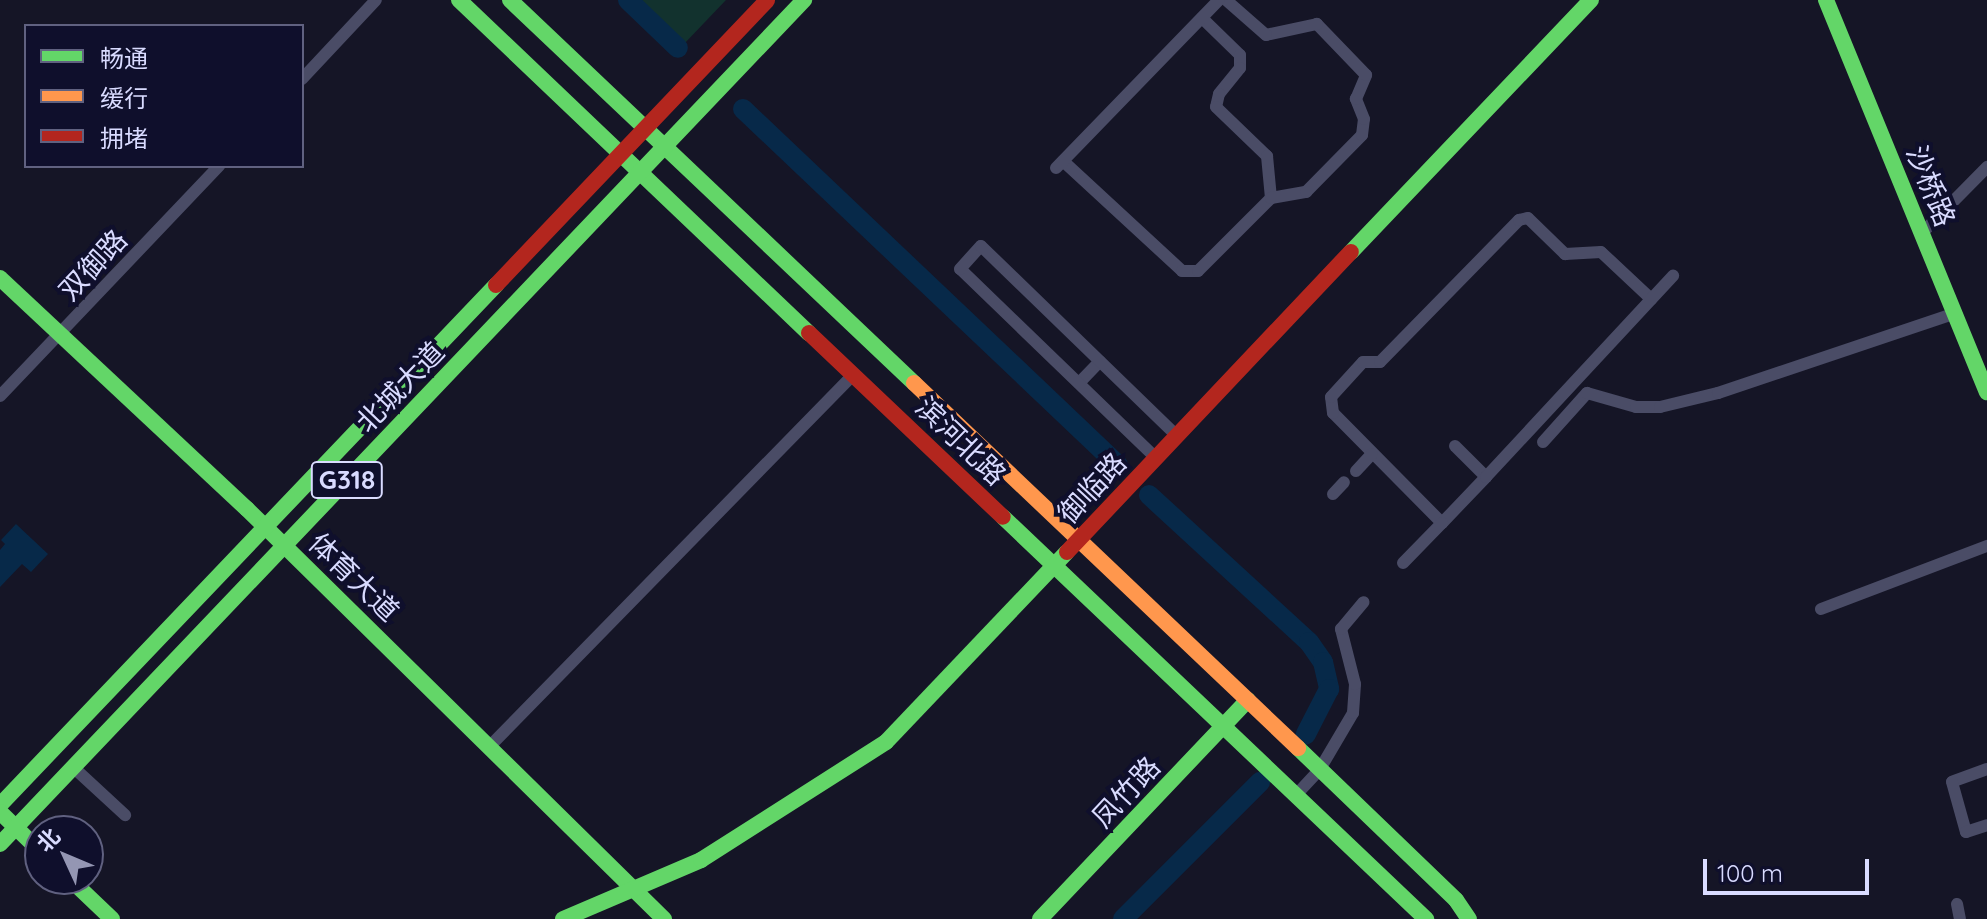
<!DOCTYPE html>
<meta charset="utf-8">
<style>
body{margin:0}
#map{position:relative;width:1987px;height:919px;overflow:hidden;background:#151526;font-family:Quicksand,"Noto Sans SC",sans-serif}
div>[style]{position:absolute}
.green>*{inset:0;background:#12322e}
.water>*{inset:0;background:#072949}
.river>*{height:20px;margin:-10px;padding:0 10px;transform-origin:10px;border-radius:10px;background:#072949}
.street>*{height:12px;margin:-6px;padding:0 6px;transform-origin:6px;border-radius:6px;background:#4a4c66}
.fast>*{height:16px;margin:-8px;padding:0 8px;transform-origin:8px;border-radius:8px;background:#63d668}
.slow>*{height:16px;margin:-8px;padding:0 8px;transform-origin:8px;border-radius:8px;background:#ff974d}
.jam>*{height:16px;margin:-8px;padding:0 8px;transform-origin:8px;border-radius:8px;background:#b3261e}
span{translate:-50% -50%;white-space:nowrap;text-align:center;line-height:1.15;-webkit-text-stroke:8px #0f0f2c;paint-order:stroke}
.shield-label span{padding:2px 6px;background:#0f0f2c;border:2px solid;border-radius:6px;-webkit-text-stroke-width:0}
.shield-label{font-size:26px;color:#d9dbff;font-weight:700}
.street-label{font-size:28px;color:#d9dbff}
.legend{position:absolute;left:24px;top:24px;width:280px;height:144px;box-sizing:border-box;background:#0f0f2c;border:2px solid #606180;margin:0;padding:10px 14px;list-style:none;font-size:24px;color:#d9dbff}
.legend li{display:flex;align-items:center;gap:16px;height:40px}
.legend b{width:40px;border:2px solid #606180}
.north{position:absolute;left:24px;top:815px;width:80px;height:80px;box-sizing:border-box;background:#0f0f2c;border:2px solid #606180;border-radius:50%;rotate:314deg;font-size:22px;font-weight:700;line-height:32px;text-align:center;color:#d9dbff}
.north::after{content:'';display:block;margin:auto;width:28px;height:36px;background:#9496b3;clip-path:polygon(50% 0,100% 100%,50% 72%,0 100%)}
.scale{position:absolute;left:1703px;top:859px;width:166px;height:36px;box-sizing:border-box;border:4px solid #d9dbff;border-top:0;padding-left:10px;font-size:24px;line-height:28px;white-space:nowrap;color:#d9dbff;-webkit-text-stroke:6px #0f0f2c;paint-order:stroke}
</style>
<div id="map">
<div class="green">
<div style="clip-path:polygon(638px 0,726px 0,684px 44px)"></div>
</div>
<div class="water">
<div style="clip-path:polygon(16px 524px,48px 554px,31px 572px,22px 564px,0 587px,0 550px,5px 544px,1px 540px)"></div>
</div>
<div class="river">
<div style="left:628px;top:0;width:69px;rotate:43.8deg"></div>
<div style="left:743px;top:109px;width:517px;rotate:43.51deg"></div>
<div style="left:1149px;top:495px;width:217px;rotate:42.6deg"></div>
<div style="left:1309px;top:642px;width:24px;rotate:55deg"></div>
<div style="left:1323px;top:662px;width:28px;rotate:77deg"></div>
<div style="left:1329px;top:689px;width:51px;rotate:117.1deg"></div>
<div style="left:1123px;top:919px;width:194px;rotate:-45deg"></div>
</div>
<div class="street">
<div style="left:1202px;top:18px;width:53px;rotate:44.2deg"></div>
<div style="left:1240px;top:55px;width:13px;rotate:90deg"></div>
<div style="left:1240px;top:68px;width:33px;rotate:129deg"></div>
<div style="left:1219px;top:94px;width:13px;rotate:103deg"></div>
<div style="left:1216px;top:107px;width:71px;rotate:43.9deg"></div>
<div style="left:1267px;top:156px;width:42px;rotate:84.6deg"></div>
<div style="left:302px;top:79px;width:108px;rotate:-46.9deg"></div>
<div style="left:1063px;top:161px;width:162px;rotate:42.7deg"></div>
<div style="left:1182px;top:271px;width:16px"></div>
<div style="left:1198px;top:271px;width:103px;rotate:-45deg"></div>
<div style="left:1271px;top:198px;width:36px;rotate:-10deg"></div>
<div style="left:1306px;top:192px;width:80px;rotate:-45.5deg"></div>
<div style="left:1362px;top:135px;width:16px;rotate:-83deg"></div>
<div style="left:1364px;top:119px;width:22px;rotate:-112deg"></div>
<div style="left:1356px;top:99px;width:26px;rotate:-67deg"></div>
<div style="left:1366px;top:75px;width:71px;rotate:-133.9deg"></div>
<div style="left:1317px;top:24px;width:52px;rotate:167.8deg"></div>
<div style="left:1266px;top:35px;width:53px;rotate:-138.8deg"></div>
<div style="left:1056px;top:168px;width:234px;rotate:-45.9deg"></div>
<div style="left:1922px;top:233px;width:93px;rotate:-45.4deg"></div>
<div style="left:1079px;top:383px;width:30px;rotate:-46deg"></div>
<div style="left:0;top:396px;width:318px;rotate:-46.4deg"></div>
<div style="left:1543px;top:442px;width:66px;rotate:-48.1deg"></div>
<div style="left:1587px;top:393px;width:51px;rotate:15.9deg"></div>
<div style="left:1636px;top:407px;width:24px"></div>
<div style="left:1660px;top:407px;width:60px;rotate:-13.6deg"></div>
<div style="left:1718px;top:393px;width:251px;rotate:-18.6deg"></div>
<div style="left:1455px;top:446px;width:44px;rotate:45deg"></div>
<div style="left:1486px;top:477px;width:64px;rotate:133.7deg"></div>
<div style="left:1442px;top:523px;width:155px;rotate:-134.7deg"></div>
<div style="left:1333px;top:413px;width:16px;rotate:-97deg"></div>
<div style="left:1331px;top:397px;width:47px;rotate:-47.6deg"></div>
<div style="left:1363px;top:362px;width:17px"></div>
<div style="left:1380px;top:362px;width:199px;rotate:-45.6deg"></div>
<div style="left:1519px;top:220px;width:9px;rotate:-13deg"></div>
<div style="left:1528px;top:218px;width:52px;rotate:44.2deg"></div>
<div style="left:1565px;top:254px;width:36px;rotate:-3deg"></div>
<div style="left:1601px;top:252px;width:69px;rotate:43.2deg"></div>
<div style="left:1156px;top:458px;width:272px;rotate:-136deg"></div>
<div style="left:960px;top:269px;width:31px;rotate:-48deg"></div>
<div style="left:981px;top:246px;width:273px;rotate:44.1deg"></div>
<div style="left:1356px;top:471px;width:23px;rotate:-47deg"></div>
<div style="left:1486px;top:477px;width:275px;rotate:-47.1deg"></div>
<div style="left:1333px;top:494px;width:16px;rotate:-47deg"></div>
<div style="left:1403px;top:563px;width:56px;rotate:-45.7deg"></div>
<div style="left:1821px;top:609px;width:178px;rotate:-20.8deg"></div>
<div style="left:491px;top:745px;width:518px;rotate:-45.63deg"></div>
<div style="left:73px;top:767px;width:71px;rotate:42.7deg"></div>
<div style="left:1987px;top:769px;width:37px;rotate:160deg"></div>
<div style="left:1952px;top:782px;width:52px;rotate:74.4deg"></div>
<div style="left:1966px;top:832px;width:22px;rotate:-18deg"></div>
<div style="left:1296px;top:795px;width:35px;rotate:-47deg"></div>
<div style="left:1320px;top:769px;width:65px;rotate:-59.5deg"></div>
<div style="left:1353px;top:713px;width:29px;rotate:-86deg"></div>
<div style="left:1355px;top:684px;width:57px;rotate:-104.3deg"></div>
<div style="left:1341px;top:629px;width:35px;rotate:-50deg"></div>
<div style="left:1957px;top:904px;width:15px;rotate:79deg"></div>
</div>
<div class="fast">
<div style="left:459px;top:0;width:483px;rotate:43.6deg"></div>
<div style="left:510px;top:0;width:557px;rotate:43.47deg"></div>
<div style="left:1826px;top:0;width:424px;rotate:67.7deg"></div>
<div style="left:1351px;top:252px;width:348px;rotate:-46.4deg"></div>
<div style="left:0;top:278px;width:338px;rotate:43.1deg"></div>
<div style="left:247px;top:509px;width:585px;rotate:44.52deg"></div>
<div style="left:1003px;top:517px;width:584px;rotate:43.54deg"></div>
<div style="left:1298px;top:748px;width:219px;rotate:43.9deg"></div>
<div style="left:1456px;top:900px;width:23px;rotate:56deg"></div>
<div style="left:0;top:805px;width:719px;rotate:-46.35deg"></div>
<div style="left:0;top:812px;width:56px;rotate:44.3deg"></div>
<div style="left:0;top:844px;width:1166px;rotate:-46.39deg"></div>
<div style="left:70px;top:879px;width:58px;rotate:43.6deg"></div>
<div style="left:563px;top:919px;width:150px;rotate:-23.1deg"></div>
<div style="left:701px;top:860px;width:219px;rotate:-32.5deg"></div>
<div style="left:886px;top:742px;width:262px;rotate:-46.4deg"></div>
<div style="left:1040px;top:919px;width:302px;rotate:-46.5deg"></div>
</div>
<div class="slow">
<div style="left:914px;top:383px;width:530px;rotate:43.55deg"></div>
</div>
<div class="jam">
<div style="left:496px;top:285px;width:393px;rotate:-46.4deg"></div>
<div style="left:809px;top:333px;width:267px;rotate:43.5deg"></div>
<div style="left:1067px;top:552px;width:413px;rotate:-46.6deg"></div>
</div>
<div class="shield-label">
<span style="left:347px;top:480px">G318</span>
</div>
<div class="street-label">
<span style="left:1931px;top:186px;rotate:68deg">沙桥路</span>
<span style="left:93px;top:265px;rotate:-47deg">双御路</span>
<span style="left:400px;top:387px;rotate:-46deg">北城大道</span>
<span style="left:961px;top:441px;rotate:44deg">滨河北路</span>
<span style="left:1092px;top:488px;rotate:-47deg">御临路</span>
<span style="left:354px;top:577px;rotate:44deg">体育大道</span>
<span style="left:1126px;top:792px;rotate:-47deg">凤竹路</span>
</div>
<ul class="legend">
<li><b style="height:10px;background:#63d668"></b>畅通</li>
<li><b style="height:10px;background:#ff974d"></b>缓行</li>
<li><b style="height:10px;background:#b3261e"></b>拥堵</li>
</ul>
<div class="north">北</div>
<div class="scale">100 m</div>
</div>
